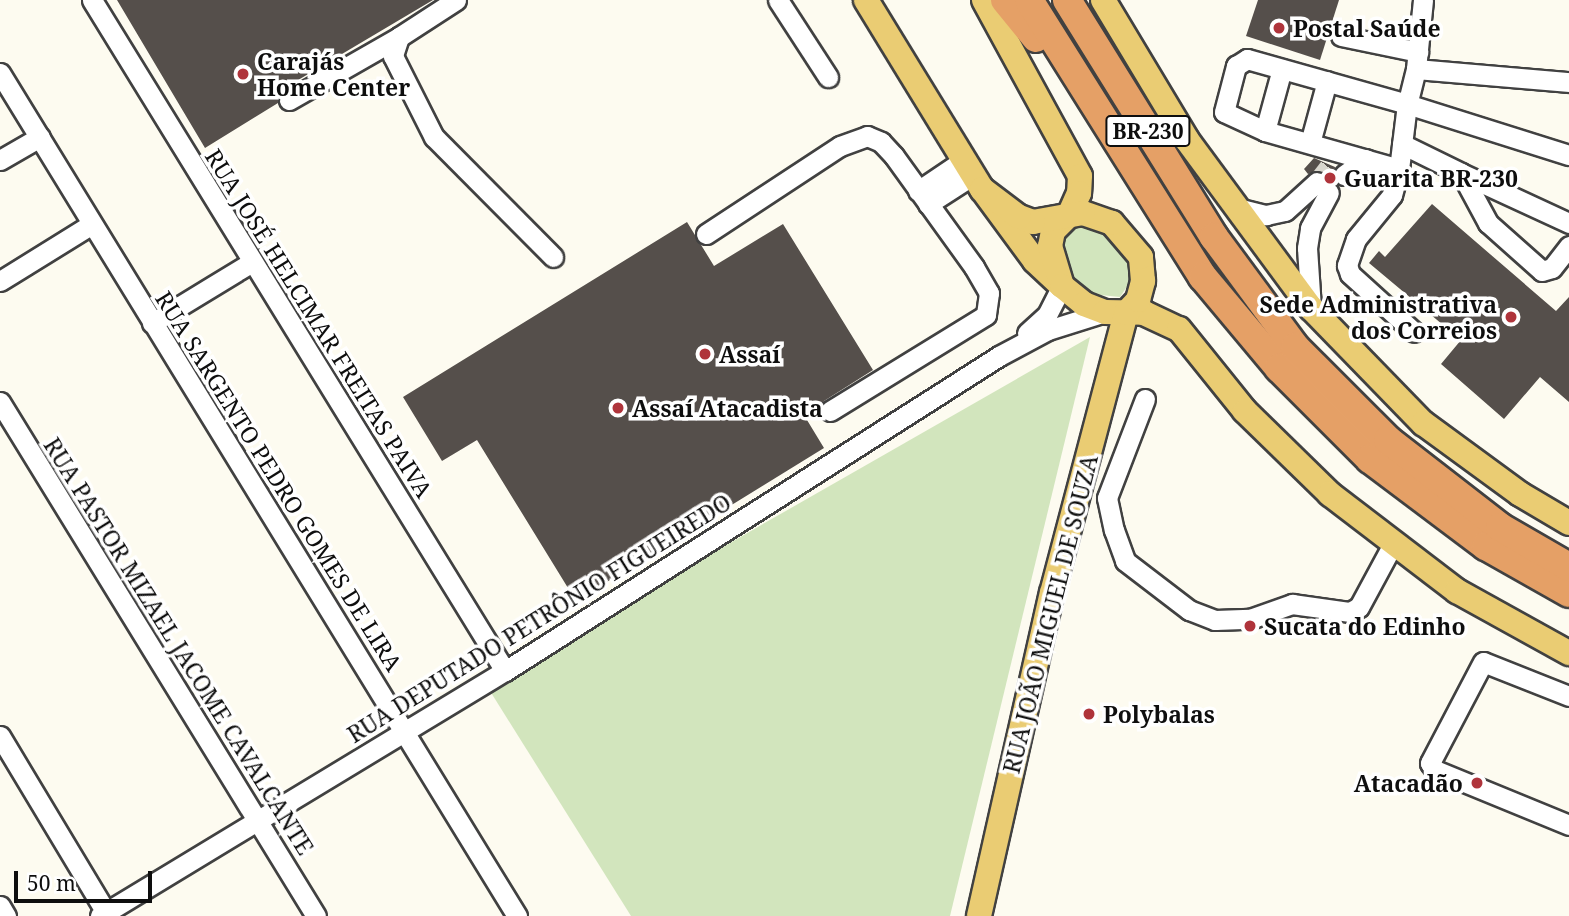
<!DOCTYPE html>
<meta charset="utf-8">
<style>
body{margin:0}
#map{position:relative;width:1569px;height:916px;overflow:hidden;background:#fdfbf0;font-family:"Noto Serif",serif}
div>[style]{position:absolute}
.green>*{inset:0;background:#d2e5bd}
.building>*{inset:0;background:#554f4b}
.minor-tunnel>*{height:19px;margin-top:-9.5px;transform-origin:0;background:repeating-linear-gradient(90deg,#d9d7ce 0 19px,transparent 0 29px)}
.roads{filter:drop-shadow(2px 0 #414141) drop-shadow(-2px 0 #414141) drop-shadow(0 2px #414141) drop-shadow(0 -2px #414141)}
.minor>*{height:19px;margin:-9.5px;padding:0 9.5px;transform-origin:9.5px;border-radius:9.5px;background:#fff}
.major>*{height:24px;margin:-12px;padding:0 12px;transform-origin:12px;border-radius:12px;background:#eacc73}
.highway>*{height:28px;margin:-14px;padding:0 14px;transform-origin:14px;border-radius:14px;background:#e5a066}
.dots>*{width:19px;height:19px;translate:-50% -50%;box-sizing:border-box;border:4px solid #fff;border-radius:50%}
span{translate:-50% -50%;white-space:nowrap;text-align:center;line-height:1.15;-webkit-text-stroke:7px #fff;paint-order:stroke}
.shield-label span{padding:2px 5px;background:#fff;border:2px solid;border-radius:5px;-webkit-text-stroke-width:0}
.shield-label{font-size:21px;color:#0e0e0e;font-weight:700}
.poi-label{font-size:23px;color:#0e0e0e;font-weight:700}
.left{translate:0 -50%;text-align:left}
.right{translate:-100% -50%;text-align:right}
.street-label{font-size:23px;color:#0e0e0e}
.scale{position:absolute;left:14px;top:871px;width:138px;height:32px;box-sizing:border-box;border:4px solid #0e0e0e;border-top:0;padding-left:9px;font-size:21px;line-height:24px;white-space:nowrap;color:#0e0e0e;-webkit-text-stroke:5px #fff;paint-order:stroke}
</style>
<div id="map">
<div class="green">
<div style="clip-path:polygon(1098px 224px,1122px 243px,1136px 273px,1120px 297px,1091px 294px,1070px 277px,1060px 252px,1071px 226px)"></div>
<div style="clip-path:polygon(1090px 337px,950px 916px,631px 916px,485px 683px)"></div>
</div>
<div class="building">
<div style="clip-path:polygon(117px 0,433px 0,283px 89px,278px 103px,205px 148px)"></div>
<div style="clip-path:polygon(1258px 0,1339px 0,1320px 60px,1246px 36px)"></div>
<div style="clip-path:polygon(1314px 158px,1335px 167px,1334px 182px,1321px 171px,1308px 174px,1304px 169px)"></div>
<div style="clip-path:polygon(1432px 204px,1556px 311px,1569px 297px,1569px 402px,1540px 377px,1504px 419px,1441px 364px,1461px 340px,1369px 263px,1379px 251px,1385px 257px)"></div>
<div style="clip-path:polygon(687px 222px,714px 266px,783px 224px,873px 370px,824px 401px,818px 413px,807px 420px,824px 448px,576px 601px,477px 440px,442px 461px,403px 397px)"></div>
</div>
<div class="minor-tunnel">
<div style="left:1317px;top:182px;width:23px;rotate:-52deg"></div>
</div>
<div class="roads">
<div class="minor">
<div style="left:92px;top:0;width:788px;rotate:58.39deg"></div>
<div style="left:456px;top:0;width:68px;rotate:147deg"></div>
<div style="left:399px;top:37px;width:20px;rotate:108deg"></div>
<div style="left:393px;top:56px;width:91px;rotate:63.2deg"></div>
<div style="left:434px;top:137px;width:169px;rotate:45.2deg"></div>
<div style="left:778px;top:0;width:92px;rotate:57deg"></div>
<div style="left:1423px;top:0;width:69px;rotate:95.8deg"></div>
<div style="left:1416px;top:69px;width:36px;rotate:104deg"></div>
<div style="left:1407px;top:104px;width:65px;rotate:97deg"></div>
<div style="left:1399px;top:169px;width:139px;rotate:-164.2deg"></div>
<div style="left:1265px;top:131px;width:45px;rotate:-155.1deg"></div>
<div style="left:1224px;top:112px;width:48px;rotate:-75.4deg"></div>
<div style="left:1236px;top:66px;width:13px;rotate:-32deg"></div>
<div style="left:1247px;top:59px;width:166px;rotate:15.7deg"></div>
<div style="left:1407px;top:104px;width:170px;rotate:17.5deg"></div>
<div style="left:1341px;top:36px;width:79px;rotate:11.7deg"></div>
<div style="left:1416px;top:69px;width:154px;rotate:4.9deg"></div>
<div style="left:0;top:73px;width:989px;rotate:58.48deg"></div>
<div style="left:289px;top:100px;width:127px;rotate:-29.8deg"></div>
<div style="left:1265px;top:131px;width:64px;rotate:-74.7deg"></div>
<div style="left:1310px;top:143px;width:64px;rotate:-74.7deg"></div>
<div style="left:1402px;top:144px;width:66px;rotate:26.2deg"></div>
<div style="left:0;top:160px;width:46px;rotate:-29.9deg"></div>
<div style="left:1399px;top:169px;width:27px;rotate:105deg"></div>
<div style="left:1392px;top:195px;width:57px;rotate:129.3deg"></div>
<div style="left:1356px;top:239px;width:28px;rotate:109deg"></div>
<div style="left:1347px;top:265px;width:9px;rotate:72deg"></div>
<div style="left:1350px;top:274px;width:86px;rotate:42.2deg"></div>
<div style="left:1344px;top:175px;width:27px;rotate:-36deg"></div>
<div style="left:918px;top:191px;width:55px;rotate:-34deg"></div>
<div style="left:928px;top:204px;width:54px;rotate:-32.8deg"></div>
<div style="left:1237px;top:208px;width:30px;rotate:14deg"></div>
<div style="left:1266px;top:215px;width:19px;rotate:-12deg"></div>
<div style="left:1285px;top:211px;width:43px;rotate:-42.2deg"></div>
<div style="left:1569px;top:223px;width:119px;rotate:-155.2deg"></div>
<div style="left:1461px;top:173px;width:57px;rotate:61.6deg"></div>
<div style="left:1488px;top:223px;width:72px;rotate:41.6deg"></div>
<div style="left:1542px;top:271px;width:10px;rotate:-17deg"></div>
<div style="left:1552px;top:268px;width:28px;rotate:-52deg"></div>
<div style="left:706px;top:234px;width:160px;rotate:-33.3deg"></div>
<div style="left:840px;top:146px;width:29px;rotate:-20deg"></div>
<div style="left:867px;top:136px;width:15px;rotate:23deg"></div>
<div style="left:881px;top:142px;width:19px;rotate:47deg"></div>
<div style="left:894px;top:156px;width:137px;rotate:54.2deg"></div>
<div style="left:974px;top:267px;width:30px;rotate:60deg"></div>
<div style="left:989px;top:293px;width:22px;rotate:98deg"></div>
<div style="left:986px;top:315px;width:183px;rotate:148.4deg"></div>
<div style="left:0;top:281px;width:108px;rotate:-31.8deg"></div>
<div style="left:1311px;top:308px;width:60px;rotate:-93.8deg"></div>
<div style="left:1307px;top:248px;width:20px;rotate:-81deg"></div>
<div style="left:1310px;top:228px;width:40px;rotate:-62deg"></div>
<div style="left:152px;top:323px;width:117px;rotate:-31.4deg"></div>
<div style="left:1027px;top:333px;width:27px;rotate:-42deg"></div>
<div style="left:1047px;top:315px;width:33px;rotate:-63deg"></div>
<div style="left:1145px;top:399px;width:106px;rotate:111deg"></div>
<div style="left:1107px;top:498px;width:33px;rotate:78deg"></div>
<div style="left:1114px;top:530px;width:33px;rotate:70deg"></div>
<div style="left:1125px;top:561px;width:81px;rotate:37.4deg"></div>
<div style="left:1189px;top:610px;width:28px;rotate:21deg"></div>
<div style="left:1215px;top:620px;width:35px;rotate:-2deg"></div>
<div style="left:1250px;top:619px;width:45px;rotate:-19.7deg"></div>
<div style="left:1292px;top:604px;width:59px;rotate:7.9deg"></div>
<div style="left:1350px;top:612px;width:10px;rotate:-29deg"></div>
<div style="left:1359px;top:607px;width:69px;rotate:-61.6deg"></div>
<div style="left:0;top:402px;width:603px;rotate:58.42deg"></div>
<div style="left:1569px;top:696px;width:92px;rotate:-158.4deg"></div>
<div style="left:1483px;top:662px;width:114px;rotate:117.7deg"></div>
<div style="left:1430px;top:763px;width:9px;rotate:54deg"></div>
<div style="left:1435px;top:770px;width:145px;rotate:22.3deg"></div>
<div style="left:0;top:736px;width:210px;rotate:59deg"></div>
<div style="left:0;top:906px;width:12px;rotate:59deg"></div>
<div style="left:100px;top:916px;width:473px;rotate:-31.2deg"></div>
<div style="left:505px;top:671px;width:586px;rotate:-32.52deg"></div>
<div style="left:999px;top:356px;width:55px;rotate:-28deg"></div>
<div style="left:1048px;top:330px;width:60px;rotate:-17.5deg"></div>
</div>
<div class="major">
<div style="left:866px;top:0;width:222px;rotate:58.5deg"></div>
<div style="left:982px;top:189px;width:89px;rotate:53.6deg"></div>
<div style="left:1035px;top:261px;width:34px;rotate:43deg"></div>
<div style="left:984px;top:0;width:200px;rotate:61.4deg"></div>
<div style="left:1080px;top:176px;width:17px;rotate:93deg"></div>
<div style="left:1079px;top:193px;width:24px;rotate:114deg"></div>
<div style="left:1069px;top:215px;width:23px;rotate:135deg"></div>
<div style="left:1053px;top:231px;width:15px;rotate:101deg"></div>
<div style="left:1050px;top:246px;width:42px;rotate:73.3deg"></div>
<div style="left:1062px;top:286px;width:28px;rotate:39deg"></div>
<div style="left:1084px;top:304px;width:22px;rotate:21deg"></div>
<div style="left:1105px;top:312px;width:39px;rotate:1deg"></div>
<div style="left:1144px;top:313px;width:38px;rotate:25deg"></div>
<div style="left:1179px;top:329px;width:105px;rotate:51.2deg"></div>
<div style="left:1245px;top:411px;width:119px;rotate:44.3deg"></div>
<div style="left:1330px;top:494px;width:160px;rotate:37.4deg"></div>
<div style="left:1457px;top:591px;width:128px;rotate:29deg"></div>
<div style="left:1103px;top:0;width:163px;rotate:59deg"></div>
<div style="left:1187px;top:140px;width:209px;rotate:53.6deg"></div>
<div style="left:1311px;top:308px;width:161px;rotate:45.8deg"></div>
<div style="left:1423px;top:423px;width:120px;rotate:36.2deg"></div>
<div style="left:1520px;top:494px;width:57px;rotate:30.6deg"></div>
<div style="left:979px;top:916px;width:331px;rotate:-77.3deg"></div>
<div style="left:1052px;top:593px;width:290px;rotate:-75.2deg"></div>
<div style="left:1126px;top:313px;width:18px;rotate:-47deg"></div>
<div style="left:1138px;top:300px;width:20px;rotate:-75deg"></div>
<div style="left:1143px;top:281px;width:24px;rotate:-95deg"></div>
<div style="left:1141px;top:257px;width:45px;rotate:-130.5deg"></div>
<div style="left:1112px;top:223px;width:31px;rotate:-161deg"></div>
<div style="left:1083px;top:213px;width:51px;rotate:169.8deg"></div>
<div style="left:1033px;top:222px;width:15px;rotate:-160deg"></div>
<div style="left:1019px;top:217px;width:46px;rotate:-142.9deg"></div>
</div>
<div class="highway">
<div style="left:1005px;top:0;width:49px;rotate:50.8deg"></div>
<div style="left:1029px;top:0;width:327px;rotate:57.9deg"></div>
<div style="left:1203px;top:277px;width:119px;rotate:50.1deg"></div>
<div style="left:1279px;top:368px;width:129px;rotate:45deg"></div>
<div style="left:1370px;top:459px;width:145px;rotate:36.9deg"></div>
<div style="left:1486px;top:546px;width:95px;rotate:29.5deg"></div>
<div style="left:1067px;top:0;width:279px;rotate:58.2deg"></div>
<div style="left:1214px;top:237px;width:137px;rotate:53.6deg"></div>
<div style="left:1295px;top:347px;width:132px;rotate:45deg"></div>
<div style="left:1388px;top:440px;width:142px;rotate:37.8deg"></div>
<div style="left:1500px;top:527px;width:80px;rotate:30.1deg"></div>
</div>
</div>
<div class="dots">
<div style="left:1279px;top:28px;background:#af343b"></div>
<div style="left:243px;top:74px;background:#af343b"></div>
<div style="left:1330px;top:178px;background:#af343b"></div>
<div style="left:1511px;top:317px;background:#af343b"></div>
<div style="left:705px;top:354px;background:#af343b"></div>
<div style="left:618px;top:408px;background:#af343b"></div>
<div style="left:1250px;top:626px;background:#af343b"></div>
<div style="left:1089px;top:714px;background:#af343b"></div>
<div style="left:1477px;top:783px;background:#af343b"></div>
</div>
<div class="shield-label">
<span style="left:1148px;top:131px">BR-230</span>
</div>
<div class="poi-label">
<span class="left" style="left:1293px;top:28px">Postal Saúde</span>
<span class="left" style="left:257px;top:74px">Carajás<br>Home Center</span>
<span class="left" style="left:1344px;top:178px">Guarita BR-230</span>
<span class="right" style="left:1497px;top:317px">Sede Administrativa<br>dos Correios</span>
<span class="left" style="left:719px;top:354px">Assaí</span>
<span class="left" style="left:632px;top:408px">Assaí Atacadista</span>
<span class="left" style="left:1264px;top:626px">Sucata do Edinho</span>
<span class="left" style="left:1103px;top:714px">Polybalas</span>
<span class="right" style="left:1463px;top:783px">Atacadão</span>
</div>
<div class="street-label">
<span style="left:319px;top:323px;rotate:58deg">RUA JOSÉ HELCIMAR FREITAS PAIVA</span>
<span style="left:279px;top:481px;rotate:58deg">RUA SARGENTO PEDRO GOMES DE LIRA</span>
<span style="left:1050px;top:614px;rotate:-76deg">RUA JOÃO MIGUEL DE SOUZA</span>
<span style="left:539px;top:618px;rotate:-32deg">RUA DEPUTADO PETRÔNIO FIGUEIREDO</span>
<span style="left:179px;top:646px;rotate:58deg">RUA PASTOR MIZAEL JACOME CAVALCANTE</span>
</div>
<div class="scale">50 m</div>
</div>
